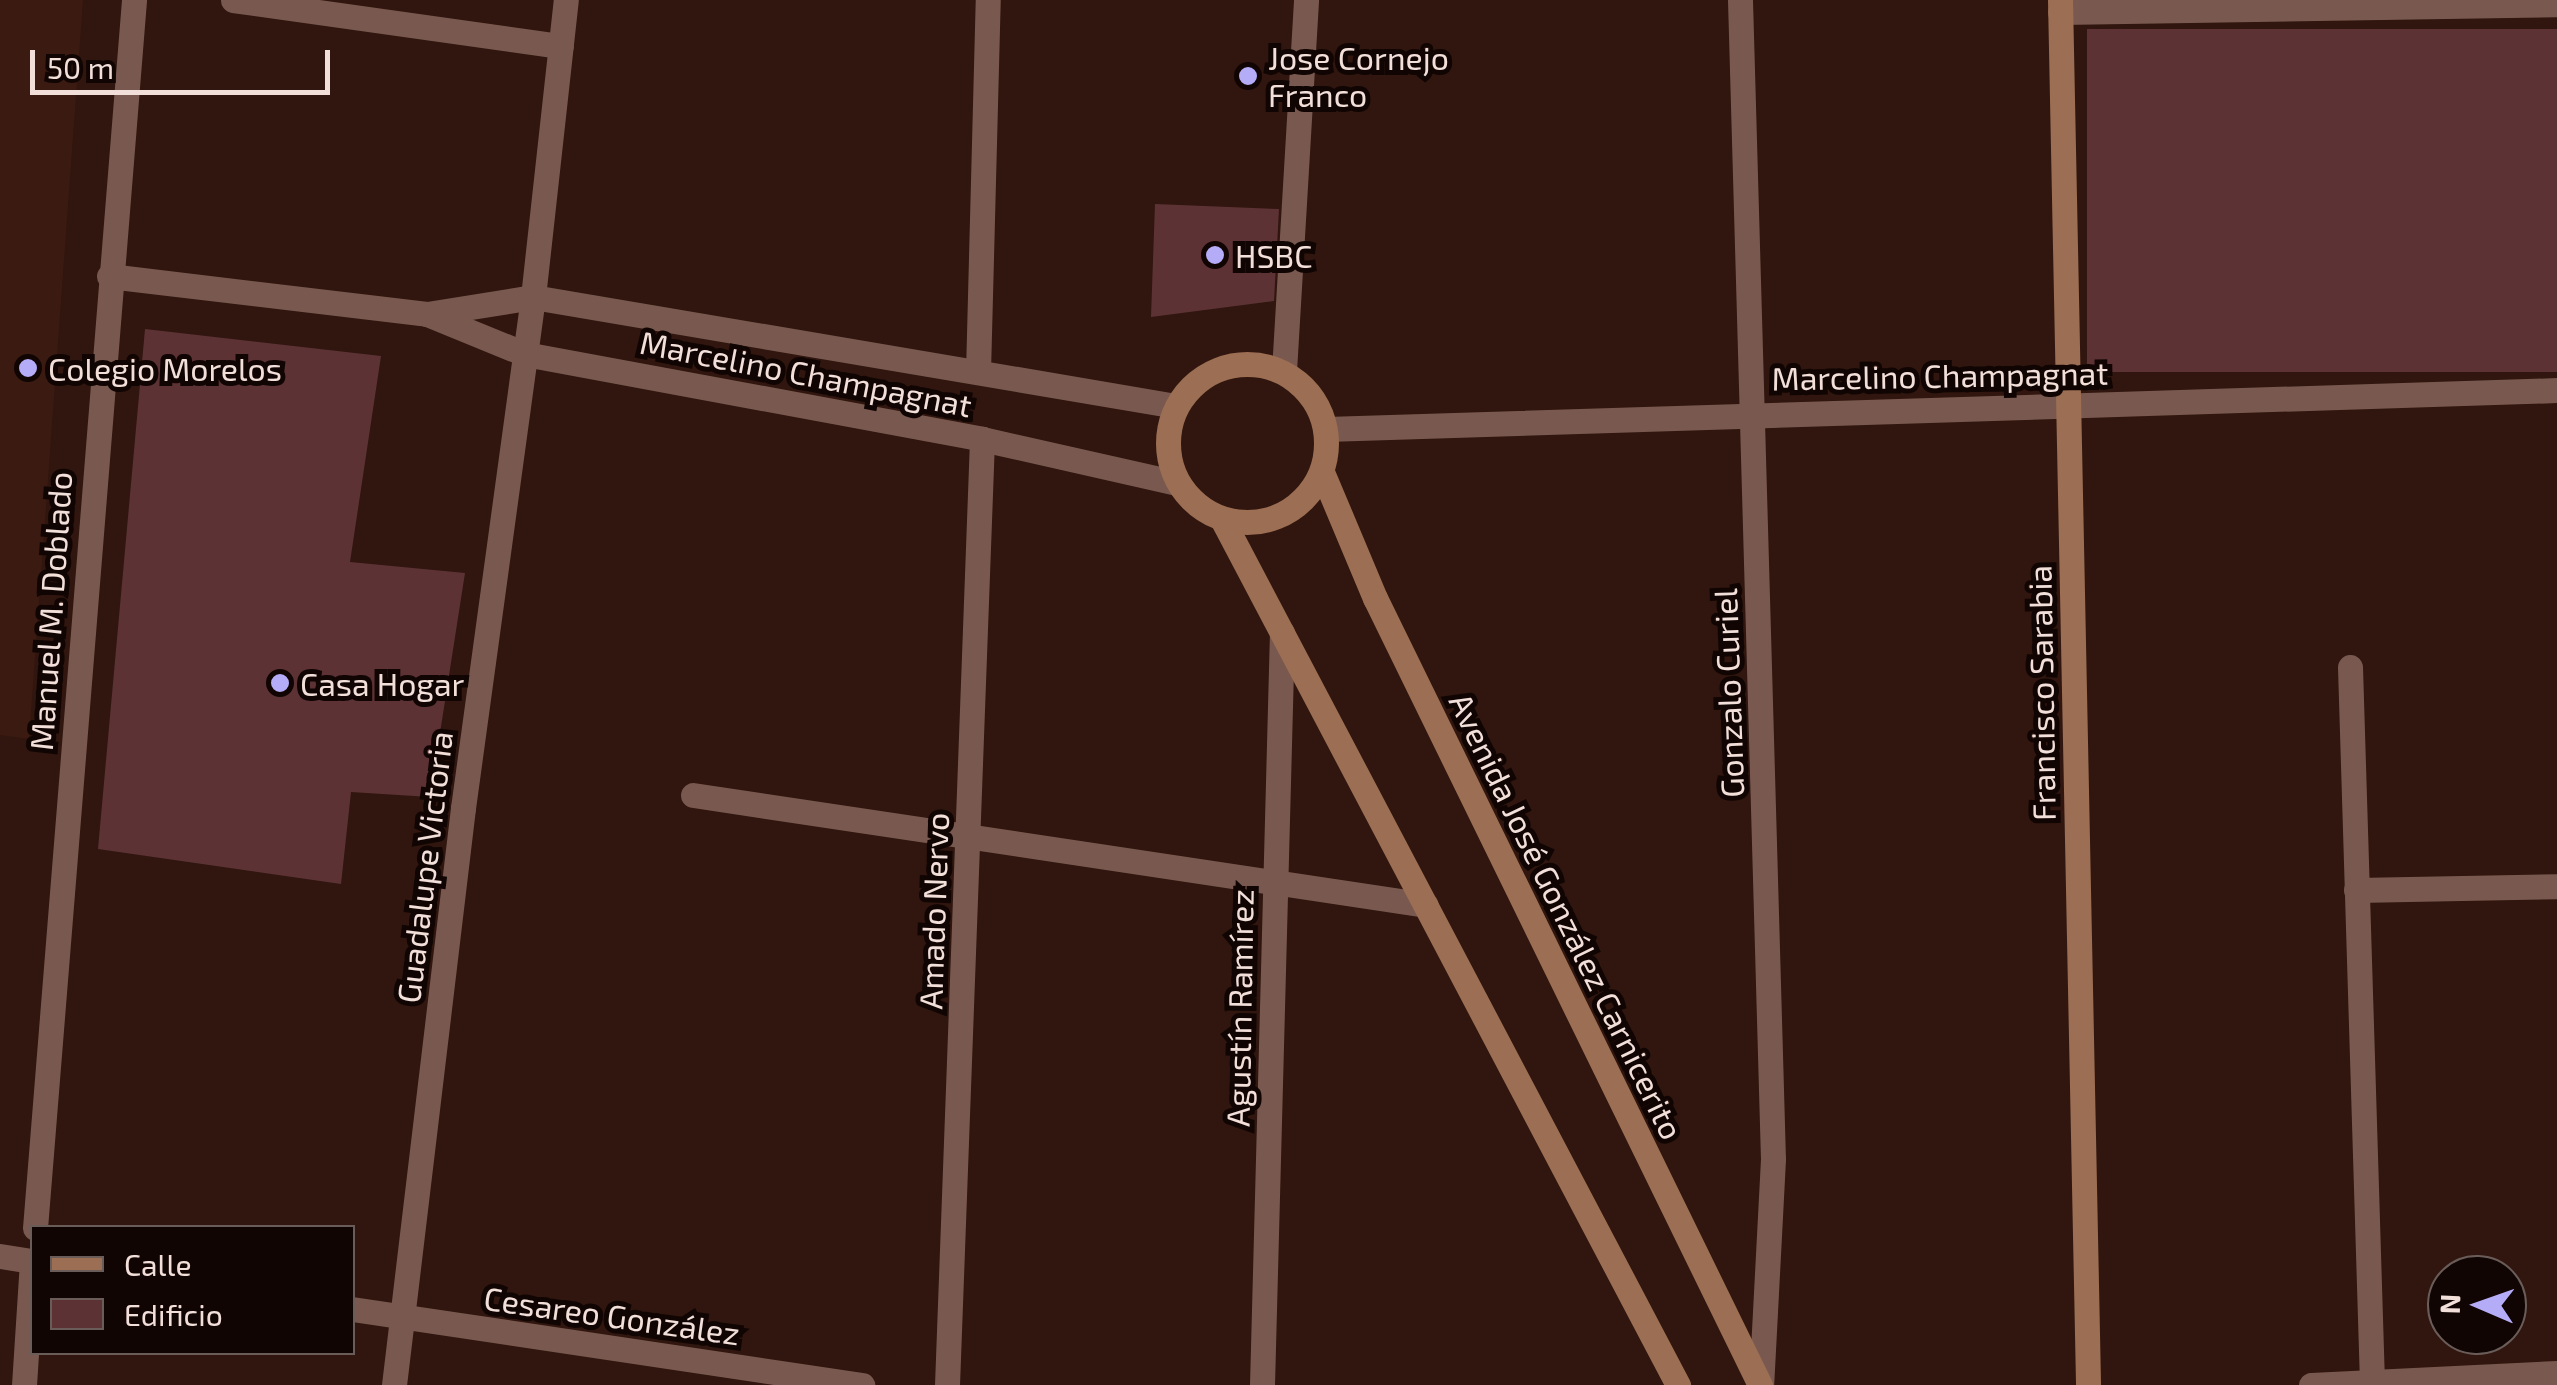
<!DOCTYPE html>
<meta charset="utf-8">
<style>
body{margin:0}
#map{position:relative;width:2557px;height:1385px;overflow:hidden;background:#30160e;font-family:"Exo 2",sans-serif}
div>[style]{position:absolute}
.built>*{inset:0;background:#3b1a11}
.building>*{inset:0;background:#5d3235;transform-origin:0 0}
.street>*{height:25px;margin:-12.5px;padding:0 12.5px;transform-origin:12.5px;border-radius:12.5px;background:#79594f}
.secondary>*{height:25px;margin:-12.5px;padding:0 12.5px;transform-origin:12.5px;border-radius:12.5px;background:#9c6e53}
.secondary>.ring{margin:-12.5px;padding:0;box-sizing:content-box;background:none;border:25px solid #9c6e53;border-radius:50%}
.dots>*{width:28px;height:28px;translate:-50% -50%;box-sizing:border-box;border:5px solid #100503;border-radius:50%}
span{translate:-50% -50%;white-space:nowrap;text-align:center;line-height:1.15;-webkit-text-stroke:10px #100503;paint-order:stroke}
.poi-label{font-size:32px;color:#f2dfda}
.left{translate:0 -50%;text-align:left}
.street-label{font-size:32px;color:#f2dfda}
.legend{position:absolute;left:30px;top:1225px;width:325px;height:130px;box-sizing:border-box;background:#100503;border:2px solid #6a5c59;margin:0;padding:12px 18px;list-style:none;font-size:30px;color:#f2dfda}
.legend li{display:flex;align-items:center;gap:20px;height:50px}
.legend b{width:50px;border:2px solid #6a5c59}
.north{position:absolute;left:2427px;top:1255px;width:100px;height:100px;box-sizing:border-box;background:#100503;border:2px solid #6a5c59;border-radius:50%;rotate:272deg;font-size:28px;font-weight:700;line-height:40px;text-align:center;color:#f2dfda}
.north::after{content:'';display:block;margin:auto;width:35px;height:45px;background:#b5acf8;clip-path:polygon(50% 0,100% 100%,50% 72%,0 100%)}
.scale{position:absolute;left:30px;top:50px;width:300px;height:45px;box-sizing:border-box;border:5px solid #f2dfda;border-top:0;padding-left:12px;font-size:30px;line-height:35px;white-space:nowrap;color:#f2dfda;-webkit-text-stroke:8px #100503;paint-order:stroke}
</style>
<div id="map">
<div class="built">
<div style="clip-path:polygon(0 0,83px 0,29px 739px,0 735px)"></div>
</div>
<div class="building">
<div style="left:2557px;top:29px;width:343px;height:470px;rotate:90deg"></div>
<div style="clip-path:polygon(1155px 204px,1279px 209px,1274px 301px,1151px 317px)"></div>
<div style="clip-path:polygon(145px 329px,381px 356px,350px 562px,465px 573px,430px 797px,351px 792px,341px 884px,98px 849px)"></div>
</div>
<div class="street">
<div style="left:233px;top:0;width:331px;rotate:8deg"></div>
<div style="left:1740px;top:0;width:1159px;rotate:88.37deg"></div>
<div style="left:1773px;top:1159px;width:226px;rotate:93deg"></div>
<div style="left:2060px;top:12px;width:497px;rotate:-0.9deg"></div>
<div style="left:109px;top:276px;width:320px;rotate:6.8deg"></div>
<div style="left:427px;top:314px;width:106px;rotate:22.2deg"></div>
<div style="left:525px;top:354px;width:465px;rotate:10.5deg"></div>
<div style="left:982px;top:439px;width:200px;rotate:12.7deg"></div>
<div style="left:427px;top:314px;width:107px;rotate:-9.1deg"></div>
<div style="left:533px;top:297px;width:652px;rotate:9.62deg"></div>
<div style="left:1284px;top:371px;width:372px;rotate:-86.6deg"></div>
<div style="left:978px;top:372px;width:372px;rotate:-88.5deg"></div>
<div style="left:1326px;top:429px;width:1232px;rotate:-1.81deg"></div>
<div style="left:2350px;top:667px;width:714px;rotate:88.24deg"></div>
<div style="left:693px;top:795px;width:741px;rotate:8.53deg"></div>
<div style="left:2356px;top:890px;width:201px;rotate:-1.1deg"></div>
<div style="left:35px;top:1228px;width:1232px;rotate:-85.39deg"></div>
<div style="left:0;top:1256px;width:32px;rotate:9deg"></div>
<div style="left:352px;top:1309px;width:516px;rotate:8.48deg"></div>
<div style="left:24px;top:1385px;width:124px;rotate:-86.3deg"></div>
<div style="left:394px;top:1385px;width:581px;rotate:-83.18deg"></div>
<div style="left:463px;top:808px;width:516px;rotate:-82.2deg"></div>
<div style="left:533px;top:297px;width:299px;rotate:-83.7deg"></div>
<div style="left:947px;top:1385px;width:947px;rotate:-87.88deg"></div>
<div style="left:1262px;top:1385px;width:753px;rotate:-88.48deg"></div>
<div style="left:2311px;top:1385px;width:246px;rotate:-2.8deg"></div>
</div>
<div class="secondary">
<div style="left:2060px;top:0;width:1385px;rotate:88.84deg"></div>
<div class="ring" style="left:1168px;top:364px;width:133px;height:133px"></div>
<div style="left:1322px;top:472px;width:137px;rotate:67.2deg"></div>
<div style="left:1375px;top:598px;width:876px;rotate:63.93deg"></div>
<div style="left:1222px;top:519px;width:979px;rotate:62.23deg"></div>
</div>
<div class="dots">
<div style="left:1248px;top:76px;background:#b5acf8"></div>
<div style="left:1215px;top:255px;background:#b5acf8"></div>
<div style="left:28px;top:368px;background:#b5acf8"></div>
<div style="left:280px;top:683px;background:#b5acf8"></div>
</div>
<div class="poi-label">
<span class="left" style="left:1268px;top:76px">Jose Cornejo<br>Franco</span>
<span class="left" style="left:1235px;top:255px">HSBC</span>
<span class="left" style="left:48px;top:368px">Colegio Morelos</span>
<span class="left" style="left:300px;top:683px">Casa Hogar</span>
</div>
<div class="street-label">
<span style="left:806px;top:373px;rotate:11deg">Marcelino Champagnat</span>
<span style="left:1940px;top:375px;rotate:-1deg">Marcelino Champagnat</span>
<span style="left:50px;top:611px;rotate:-86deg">Manuel M. Doblado</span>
<span style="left:1728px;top:693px;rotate:-92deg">Gonzalo Curiel</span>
<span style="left:2041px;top:693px;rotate:-91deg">Francisco Sarabia</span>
<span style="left:424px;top:867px;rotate:-83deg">Guadalupe Victoria</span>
<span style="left:933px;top:911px;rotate:-88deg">Amado Nervo</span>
<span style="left:1567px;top:916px;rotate:64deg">Avenida José González Carnicerito</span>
<span style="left:1239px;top:1008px;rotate:-89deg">Agustín Ramírez</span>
<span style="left:612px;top:1315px;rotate:8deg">Cesareo González</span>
</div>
<ul class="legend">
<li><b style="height:12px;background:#9c6e53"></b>Calle</li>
<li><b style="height:28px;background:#5d3235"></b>Edificio</li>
</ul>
<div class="north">N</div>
<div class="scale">50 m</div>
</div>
